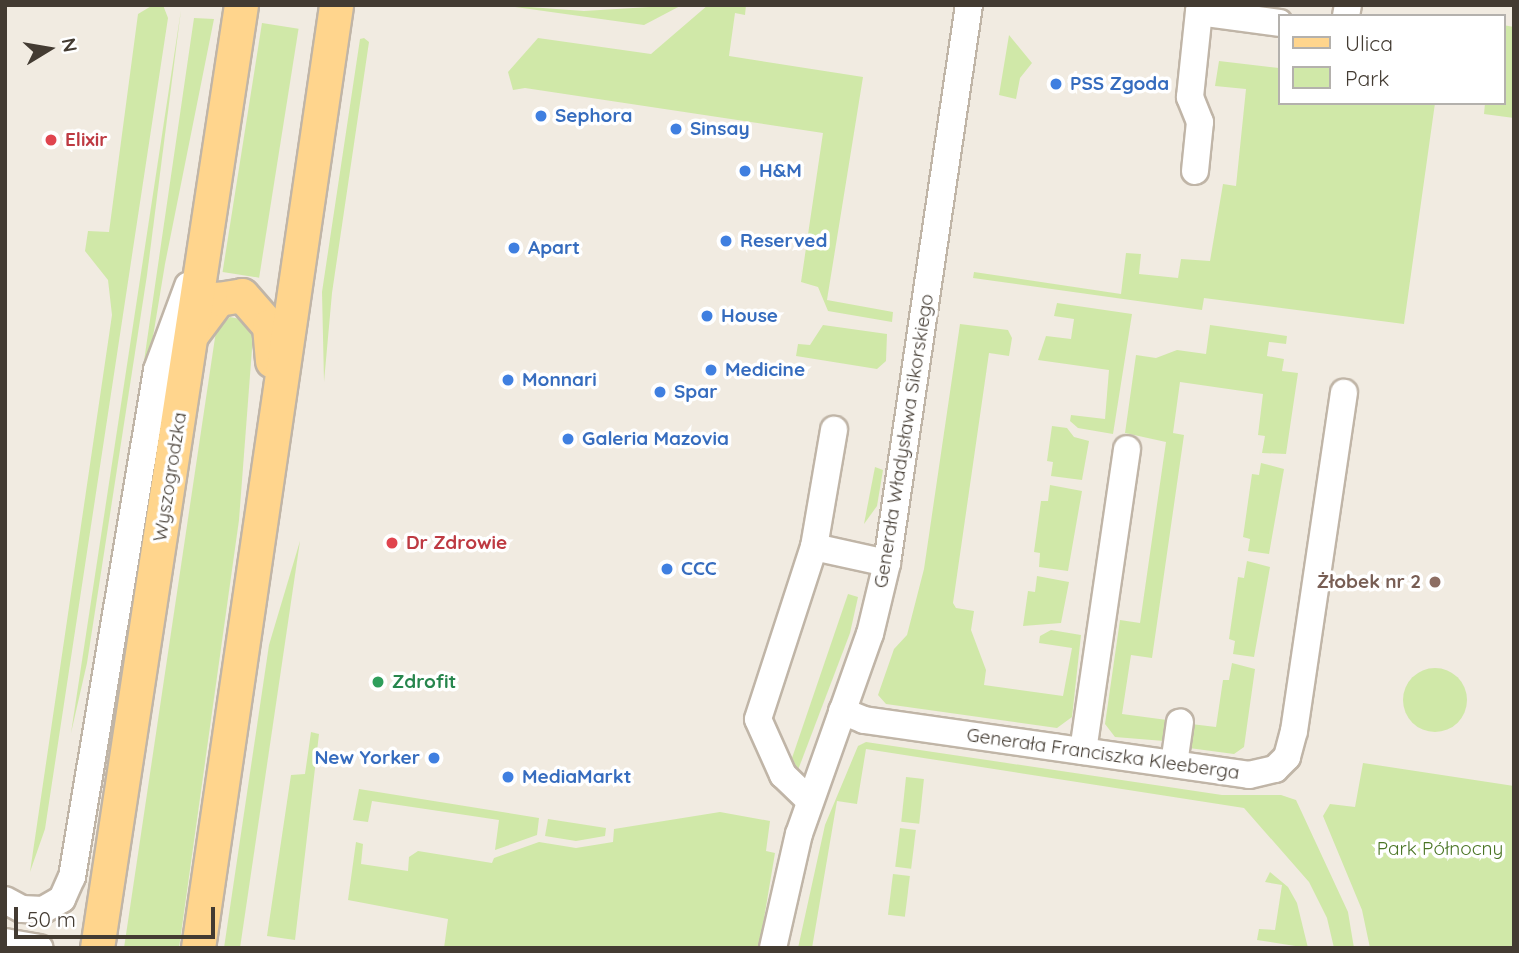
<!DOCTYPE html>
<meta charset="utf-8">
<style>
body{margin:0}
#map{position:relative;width:1519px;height:953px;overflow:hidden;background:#f1ebe1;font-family:Quicksand,sans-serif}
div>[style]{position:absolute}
.green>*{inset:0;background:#d0e8a8;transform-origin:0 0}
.round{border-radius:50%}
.roads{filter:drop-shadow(2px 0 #c0b5a7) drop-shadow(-2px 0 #c0b5a7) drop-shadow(0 2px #c0b5a7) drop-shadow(0 -2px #c0b5a7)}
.minor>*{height:26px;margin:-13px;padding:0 13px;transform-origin:13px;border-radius:13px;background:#fff}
.major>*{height:33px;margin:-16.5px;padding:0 16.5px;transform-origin:16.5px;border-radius:16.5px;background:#ffd58d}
.dots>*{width:19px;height:19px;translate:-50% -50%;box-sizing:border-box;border:4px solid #fff;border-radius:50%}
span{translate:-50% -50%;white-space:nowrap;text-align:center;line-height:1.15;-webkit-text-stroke:7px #fff;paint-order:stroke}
.shop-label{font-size:19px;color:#366cbe;font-weight:700}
.left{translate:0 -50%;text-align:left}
.right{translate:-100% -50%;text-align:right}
.health-label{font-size:19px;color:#be3a42;font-weight:700}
.street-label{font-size:19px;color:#433b32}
.education-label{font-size:19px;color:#785e54;font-weight:700}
.leisure-label{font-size:19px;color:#27864d;font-weight:700}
.park-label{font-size:19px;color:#4a7525}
.frame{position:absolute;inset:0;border:7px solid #433b32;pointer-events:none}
.legend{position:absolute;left:1278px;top:14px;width:228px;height:91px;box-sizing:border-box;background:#fff;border:2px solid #b4b1ad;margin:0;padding:9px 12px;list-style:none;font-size:21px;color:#433b32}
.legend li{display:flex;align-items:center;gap:14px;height:35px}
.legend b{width:35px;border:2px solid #b4b1ad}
.north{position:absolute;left:14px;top:14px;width:70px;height:70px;-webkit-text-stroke:5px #fff;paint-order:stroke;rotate:79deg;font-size:19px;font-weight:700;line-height:28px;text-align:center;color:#433b32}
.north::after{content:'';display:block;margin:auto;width:24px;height:32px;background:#433b32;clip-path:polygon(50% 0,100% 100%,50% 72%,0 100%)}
.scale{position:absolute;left:14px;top:907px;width:201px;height:32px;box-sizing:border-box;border:4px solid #433b32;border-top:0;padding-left:9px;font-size:21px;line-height:24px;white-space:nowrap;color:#433b32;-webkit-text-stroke:5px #fff;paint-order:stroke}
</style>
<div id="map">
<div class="green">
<div style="clip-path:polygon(153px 5px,163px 5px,168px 18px,45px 829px,30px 872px,112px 315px,108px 280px,85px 251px,88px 231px,109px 232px,138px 14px)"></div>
<div style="clip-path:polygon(501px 5px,584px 11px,682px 5px,644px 25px)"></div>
<div style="clip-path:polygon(708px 5px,746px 5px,745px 15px,735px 13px,729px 56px,863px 77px,827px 300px,893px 312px,892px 322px,828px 311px,818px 287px,801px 282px,823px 133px,525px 88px,513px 90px,508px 72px,538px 38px,651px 54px)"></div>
<div style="clip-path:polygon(181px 10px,147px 275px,87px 663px,71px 733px)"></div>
<div style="clip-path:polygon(194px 18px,214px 19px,165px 264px,107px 615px)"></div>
<div style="left:262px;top:23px;width:37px;height:252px;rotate:9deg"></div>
<div style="clip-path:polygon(1503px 25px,1514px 27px,1514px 118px,1484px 114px,1485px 103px,1503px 103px)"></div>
<div style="clip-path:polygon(1009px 35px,1032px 63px,1020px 78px,1016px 99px,999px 95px)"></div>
<div style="clip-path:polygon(364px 38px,369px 42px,332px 293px,324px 382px,322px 292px,360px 39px)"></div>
<div style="clip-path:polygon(1219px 61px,1279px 68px,1279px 103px,1435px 103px,1404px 324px,1204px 298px,1202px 310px,973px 278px,974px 272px,1121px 294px,1126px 253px,1141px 254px,1139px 274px,1178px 278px,1181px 259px,1210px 261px,1223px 184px,1236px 186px,1246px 89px,1215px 86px)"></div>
<div style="clip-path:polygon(1057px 303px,1132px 314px,1113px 434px,1078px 428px,1070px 421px,1071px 415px,1105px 419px,1109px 370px,1038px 360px,1046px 336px,1071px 339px,1074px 319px,1054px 316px)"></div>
<div style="clip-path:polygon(230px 317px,245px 320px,253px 336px,239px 520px,179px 948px,124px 948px,216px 331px)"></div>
<div style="clip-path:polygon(960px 324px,1008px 330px,1012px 338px,1009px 356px,989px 353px,953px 603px,956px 608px,974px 611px,971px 630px,986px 670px,984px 685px,1063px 696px,1072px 648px,1039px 643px,1040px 636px,1051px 630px,1081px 635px,1072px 717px,1057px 728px,886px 704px,878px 695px,894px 649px,907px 635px,924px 569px)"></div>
<div style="clip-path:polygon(823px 325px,887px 334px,886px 361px,877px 369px,796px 356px,798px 344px,810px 345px)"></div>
<div style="clip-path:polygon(1210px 325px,1287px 336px,1286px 344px,1269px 342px,1267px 356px,1284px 359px,1282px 371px,1298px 373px,1286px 454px,1262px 453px,1265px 436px,1258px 435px,1263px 394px,1180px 382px,1173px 433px,1184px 435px,1152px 658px,1131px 655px,1122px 714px,1167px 720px,1164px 741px,1115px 737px,1105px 724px,1120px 620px,1140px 623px,1166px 442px,1125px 433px,1136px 355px,1156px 358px,1177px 350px,1206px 354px)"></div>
<div style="clip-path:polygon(1052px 426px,1067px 428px,1074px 437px,1089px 441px,1082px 480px,1051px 476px,1053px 462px,1047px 461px)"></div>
<div style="clip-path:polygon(1261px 463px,1284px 469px,1269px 554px,1248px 551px,1250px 539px,1243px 537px,1252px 474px,1259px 475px)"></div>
<div style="clip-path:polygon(875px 467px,883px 470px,877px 506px,864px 524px)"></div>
<div style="clip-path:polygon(1050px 485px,1082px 491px,1068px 571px,1039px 567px,1040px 553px,1034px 552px,1041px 501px,1048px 501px)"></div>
<div style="clip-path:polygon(300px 541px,240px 948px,224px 948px,269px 645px)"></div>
<div style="clip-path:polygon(1247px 561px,1270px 567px,1254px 657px,1233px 654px,1235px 641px,1229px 639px,1238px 577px,1244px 578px)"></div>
<div style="clip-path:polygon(1037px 576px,1069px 582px,1061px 623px,1023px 626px,1028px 591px,1035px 592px)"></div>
<div style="clip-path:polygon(848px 594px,858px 597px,850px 633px,798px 770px,792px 758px)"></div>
<div style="clip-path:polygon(1232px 663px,1255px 669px,1244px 747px,1234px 754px,1189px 748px,1191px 724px,1216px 727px,1223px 680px,1229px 680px)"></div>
<div class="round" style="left:1403px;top:668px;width:64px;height:64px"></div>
<div style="clip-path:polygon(311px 732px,319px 734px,295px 940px,267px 936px,291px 775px,305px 774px)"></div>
<div style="clip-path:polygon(866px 742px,1222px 795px,1281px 795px,1296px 800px,1348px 912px,1354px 948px,1334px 948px,1327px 918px,1309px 882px,1244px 808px,866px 749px,857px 804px,837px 801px,812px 948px,798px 948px,825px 825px,858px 746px)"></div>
<div style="clip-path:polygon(1363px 763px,1514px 786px,1514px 948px,1370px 948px,1362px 910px,1323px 816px,1330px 804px,1355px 807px)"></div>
<div style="left:906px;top:777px;width:18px;height:45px;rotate:6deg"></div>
<div style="clip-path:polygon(359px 789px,539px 818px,537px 835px,495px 850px,499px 820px,372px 801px,368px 822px,353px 820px)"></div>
<div style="clip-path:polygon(720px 812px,770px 821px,766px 851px,775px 853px,759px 948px,444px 948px,448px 919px,348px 900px,356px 842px,363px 844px,361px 864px,408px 871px,409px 857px,418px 851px,492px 863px,494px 858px,539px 842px,576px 848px,613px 842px,614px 829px)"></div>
<div style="clip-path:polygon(548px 819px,606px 828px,605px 836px,576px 841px,545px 836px)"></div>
<div style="left:900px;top:828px;width:16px;height:39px;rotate:7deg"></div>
<div style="clip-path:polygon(1270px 872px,1288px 887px,1297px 903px,1308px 948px,1257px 940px,1259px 929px,1275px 930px,1282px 885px,1265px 882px)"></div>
<div style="left:893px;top:874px;width:17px;height:41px;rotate:7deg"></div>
</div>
<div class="roads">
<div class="minor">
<div style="left:1200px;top:5px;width:7px;rotate:98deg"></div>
<div style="left:1199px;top:12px;width:81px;rotate:7.8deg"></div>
<div style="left:1346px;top:16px;width:11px;rotate:-80deg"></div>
<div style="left:1195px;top:171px;width:49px;rotate:-84.2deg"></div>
<div style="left:1200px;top:122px;width:27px;rotate:-112deg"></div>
<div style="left:1190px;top:97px;width:85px;rotate:-84deg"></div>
<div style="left:814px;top:547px;width:119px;rotate:-80.3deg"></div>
<div style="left:842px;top:711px;width:24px;rotate:22deg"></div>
<div style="left:864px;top:720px;width:389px;rotate:8.1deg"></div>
<div style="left:1249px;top:775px;width:27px;rotate:-13deg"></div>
<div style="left:1275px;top:769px;width:17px;rotate:-45deg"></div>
<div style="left:1287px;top:757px;width:27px;rotate:-75deg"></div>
<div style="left:1294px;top:731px;width:342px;rotate:-81.6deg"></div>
<div style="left:1083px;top:751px;width:305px;rotate:-81.7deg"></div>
<div style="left:1174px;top:764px;width:42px;rotate:-81.9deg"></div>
<div style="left:809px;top:800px;width:36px;rotate:-136deg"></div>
<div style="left:783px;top:775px;width:61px;rotate:-114.1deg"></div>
<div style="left:758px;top:719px;width:181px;rotate:-72deg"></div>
<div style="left:814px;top:547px;width:75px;rotate:12.4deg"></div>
<div style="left:5px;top:900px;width:19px;rotate:28deg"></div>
<div style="left:22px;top:909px;width:21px;rotate:3deg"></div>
<div style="left:43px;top:910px;width:22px;rotate:-30deg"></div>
<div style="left:62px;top:899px;width:24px;rotate:-66deg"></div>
<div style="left:72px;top:877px;width:514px;rotate:-80.48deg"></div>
<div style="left:157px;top:370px;width:90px;rotate:-69.7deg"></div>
<div style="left:5px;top:942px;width:35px;rotate:10deg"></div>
<div style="left:773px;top:948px;width:117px;rotate:-77.2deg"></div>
<div style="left:799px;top:834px;width:212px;rotate:-70.5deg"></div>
<div style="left:870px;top:634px;width:73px;rotate:-76.5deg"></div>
<div style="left:887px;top:563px;width:564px;rotate:-81.64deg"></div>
</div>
<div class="major">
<div style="left:192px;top:334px;width:44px;rotate:-53.4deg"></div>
<div style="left:218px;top:299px;width:24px;rotate:-9deg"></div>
<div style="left:242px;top:295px;width:41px;rotate:48.9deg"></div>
<div style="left:269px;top:326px;width:35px;rotate:85deg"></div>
<div style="left:97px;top:948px;width:954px;rotate:-81.32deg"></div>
<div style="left:198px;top:948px;width:953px;rotate:-81.67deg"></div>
</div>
</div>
<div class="dots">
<div style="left:1056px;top:84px;background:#3f7fe0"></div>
<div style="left:541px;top:116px;background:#3f7fe0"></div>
<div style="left:676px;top:129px;background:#3f7fe0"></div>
<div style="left:51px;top:140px;background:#e0444e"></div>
<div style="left:745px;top:171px;background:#3f7fe0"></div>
<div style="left:726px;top:241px;background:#3f7fe0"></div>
<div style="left:514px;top:248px;background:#3f7fe0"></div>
<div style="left:707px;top:316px;background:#3f7fe0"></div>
<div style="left:711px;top:370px;background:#3f7fe0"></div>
<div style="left:508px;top:380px;background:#3f7fe0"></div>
<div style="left:660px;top:392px;background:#3f7fe0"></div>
<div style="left:568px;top:439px;background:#3f7fe0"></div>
<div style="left:392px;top:543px;background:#e0444e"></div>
<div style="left:667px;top:569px;background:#3f7fe0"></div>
<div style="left:1435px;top:582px;background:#8d6e63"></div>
<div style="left:378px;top:682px;background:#2e9e5b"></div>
<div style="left:434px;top:758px;background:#3f7fe0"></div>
<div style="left:508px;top:777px;background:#3f7fe0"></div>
</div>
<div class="shop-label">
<span class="left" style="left:1070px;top:84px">PSS Zgoda</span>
<span class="left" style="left:555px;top:116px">Sephora</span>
<span class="left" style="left:690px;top:129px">Sinsay</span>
<span class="left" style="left:759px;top:171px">H&amp;M</span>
<span class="left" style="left:740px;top:241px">Reserved</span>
<span class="left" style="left:528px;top:248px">Apart</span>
<span class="left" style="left:721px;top:316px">House</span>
<span class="left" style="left:725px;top:370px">Medicine</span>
<span class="left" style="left:522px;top:380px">Monnari</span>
<span class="left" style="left:674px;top:392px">Spar</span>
<span class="left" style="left:582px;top:439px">Galeria Mazovia</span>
<span class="left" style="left:681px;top:569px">CCC</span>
<span class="right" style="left:420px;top:758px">New Yorker</span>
<span class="left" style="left:522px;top:777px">MediaMarkt</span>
</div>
<div class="health-label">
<span class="left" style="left:65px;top:140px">Elixir</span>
<span class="left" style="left:406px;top:543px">Dr Zdrowie</span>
</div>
<div class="street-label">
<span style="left:904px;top:441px;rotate:-81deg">Generała Władysława Sikorskiego</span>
<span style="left:170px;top:477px;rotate:-81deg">Wyszogrodzka</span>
<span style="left:1103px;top:754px;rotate:8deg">Generała Franciszka Kleeberga</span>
</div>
<div class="education-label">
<span class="right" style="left:1421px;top:582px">Żłobek nr 2</span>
</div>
<div class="leisure-label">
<span class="left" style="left:392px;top:682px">Zdrofit</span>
</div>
<div class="park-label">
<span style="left:1440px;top:849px">Park Północny</span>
</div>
<div class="frame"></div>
<ul class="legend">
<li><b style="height:9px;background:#ffd58d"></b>Ulica</li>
<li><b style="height:19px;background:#d0e8a8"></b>Park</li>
</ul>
<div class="north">N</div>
<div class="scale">50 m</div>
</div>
